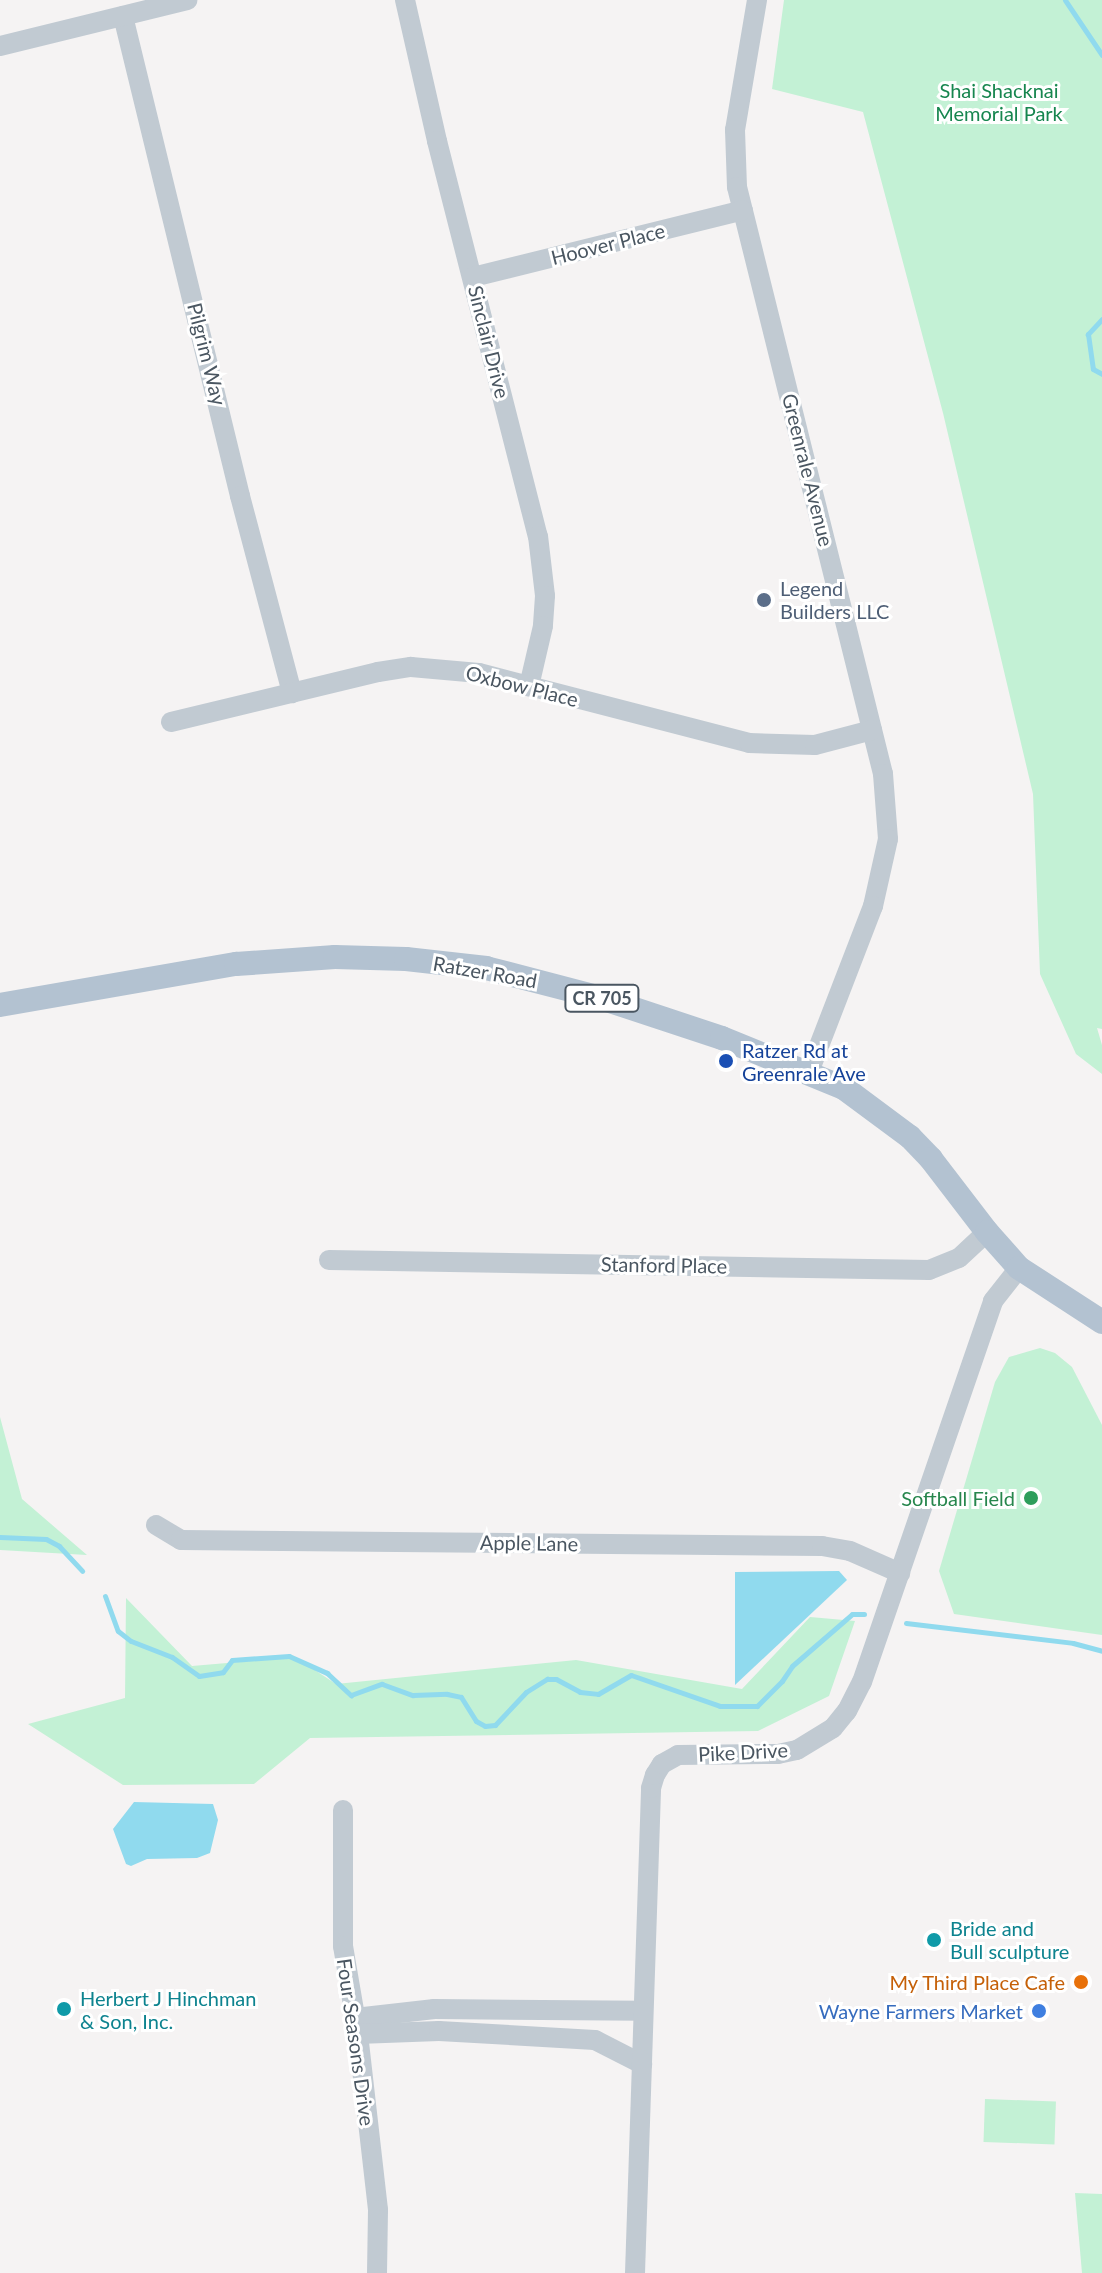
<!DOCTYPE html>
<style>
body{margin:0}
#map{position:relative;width:1102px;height:2273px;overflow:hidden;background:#f5f3f3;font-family:Lato,sans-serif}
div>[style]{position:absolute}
.green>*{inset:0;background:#c3f1d5;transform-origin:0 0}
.water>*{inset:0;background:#90daee}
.stream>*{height:5px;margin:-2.5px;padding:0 2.5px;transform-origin:2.5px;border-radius:2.5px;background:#90daee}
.minor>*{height:20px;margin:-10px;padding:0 10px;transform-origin:10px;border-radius:10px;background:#c1cad2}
.major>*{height:24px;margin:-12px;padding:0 12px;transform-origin:12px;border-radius:12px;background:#b3c2d1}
.dots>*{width:22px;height:22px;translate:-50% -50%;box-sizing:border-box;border:4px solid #fff;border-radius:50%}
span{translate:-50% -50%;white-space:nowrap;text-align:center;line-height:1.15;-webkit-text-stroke:6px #fff;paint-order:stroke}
.shield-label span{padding:2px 6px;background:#fff;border:2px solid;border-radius:6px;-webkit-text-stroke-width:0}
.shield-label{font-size:18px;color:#4a5661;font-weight:700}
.park-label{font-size:20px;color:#17864f}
.street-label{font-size:20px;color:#4a5661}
.service-label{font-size:20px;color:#4e5e75}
.left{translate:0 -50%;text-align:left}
.transit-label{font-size:20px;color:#164399}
.leisure-label{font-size:20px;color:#27864d}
.right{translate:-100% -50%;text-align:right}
.culture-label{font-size:20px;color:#0d838f}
.food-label{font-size:20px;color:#c56008}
.shop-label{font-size:20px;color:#366cbe}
</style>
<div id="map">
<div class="green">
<div style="clip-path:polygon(784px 0,1102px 0,1102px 1029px,1097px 1028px,1102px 1045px,1102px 1074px,1076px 1054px,1040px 974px,1033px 794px,943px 413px,863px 112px,772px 89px)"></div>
<div style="clip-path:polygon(1040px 1348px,1055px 1353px,1072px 1367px,1102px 1425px,1102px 1635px,954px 1614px,939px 1571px,995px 1382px,1009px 1357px)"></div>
<div style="clip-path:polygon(0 1417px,22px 1499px,87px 1555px,0 1550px)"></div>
<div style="clip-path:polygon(126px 1598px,192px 1666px,295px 1657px,336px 1684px,576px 1660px,742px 1689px,810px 1617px,855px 1621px,829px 1696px,758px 1731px,310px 1738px,254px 1784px,123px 1785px,28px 1724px,125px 1698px)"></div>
<div style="left:985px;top:2099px;width:71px;height:43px;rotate:2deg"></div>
<div style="clip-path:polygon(1075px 2193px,1102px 2194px,1102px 2273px,1082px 2273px)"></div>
</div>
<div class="water">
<div style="clip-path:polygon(839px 1571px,847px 1580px,735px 1685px,735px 1572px)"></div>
<div style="clip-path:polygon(134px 1802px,213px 1804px,218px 1820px,210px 1853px,197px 1858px,147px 1859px,131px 1866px,126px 1864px,113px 1829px)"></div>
</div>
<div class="stream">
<div style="left:1065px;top:0;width:66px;rotate:56.1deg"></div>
<div style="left:1102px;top:319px;width:21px;rotate:133deg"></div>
<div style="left:1088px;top:334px;width:35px;rotate:82deg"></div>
<div style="left:1093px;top:369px;width:10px;rotate:29deg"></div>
<div style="left:0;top:1537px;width:46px;rotate:2.5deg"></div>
<div style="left:46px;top:1539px;width:15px;rotate:28deg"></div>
<div style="left:59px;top:1546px;width:34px;rotate:47deg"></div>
<div style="left:105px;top:1596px;width:37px;rotate:70deg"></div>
<div style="left:118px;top:1631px;width:16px;rotate:38deg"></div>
<div style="left:131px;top:1641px;width:44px;rotate:21.3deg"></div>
<div style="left:172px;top:1657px;width:33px;rotate:35deg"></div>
<div style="left:199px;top:1676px;width:24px;rotate:-9deg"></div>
<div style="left:223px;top:1672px;width:15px;rotate:-53deg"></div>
<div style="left:232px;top:1660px;width:57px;rotate:-4deg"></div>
<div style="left:289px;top:1656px;width:42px;rotate:24.1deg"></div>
<div style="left:327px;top:1673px;width:33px;rotate:43deg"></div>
<div style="left:351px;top:1695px;width:33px;rotate:-20deg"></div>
<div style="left:382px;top:1684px;width:33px;rotate:20deg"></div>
<div style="left:413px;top:1695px;width:34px;rotate:-2deg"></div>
<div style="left:447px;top:1694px;width:14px;rotate:12deg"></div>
<div style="left:461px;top:1697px;width:28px;rotate:58deg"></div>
<div style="left:476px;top:1721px;width:10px;rotate:29deg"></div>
<div style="left:485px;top:1726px;width:10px;rotate:-6deg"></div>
<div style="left:495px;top:1725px;width:45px;rotate:-46.8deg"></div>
<div style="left:526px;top:1692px;width:25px;rotate:-32deg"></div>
<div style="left:547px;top:1679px;width:9px"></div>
<div style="left:556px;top:1679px;width:27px;rotate:28deg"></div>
<div style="left:580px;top:1692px;width:18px;rotate:6deg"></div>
<div style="left:598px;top:1694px;width:38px;rotate:-30deg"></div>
<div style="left:631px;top:1675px;width:94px;rotate:19.2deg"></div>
<div style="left:720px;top:1706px;width:37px"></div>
<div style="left:757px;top:1706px;width:35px;rotate:-45deg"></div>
<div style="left:782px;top:1681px;width:18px;rotate:-56deg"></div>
<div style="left:792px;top:1666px;width:79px;rotate:-40.9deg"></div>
<div style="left:852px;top:1614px;width:12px"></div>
<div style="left:906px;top:1623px;width:168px;rotate:6.8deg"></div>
<div style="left:1073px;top:1643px;width:30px;rotate:15deg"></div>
</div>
<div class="minor">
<div style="left:405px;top:0;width:145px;rotate:77.2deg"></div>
<div style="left:437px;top:141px;width:408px;rotate:75.7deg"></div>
<div style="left:538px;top:536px;width:60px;rotate:83.3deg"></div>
<div style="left:545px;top:596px;width:30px;rotate:94deg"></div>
<div style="left:543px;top:626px;width:62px;rotate:103.1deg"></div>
<div style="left:757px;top:0;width:132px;rotate:99.6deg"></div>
<div style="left:735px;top:130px;width:57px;rotate:88deg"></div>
<div style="left:737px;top:187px;width:605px;rotate:76.03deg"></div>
<div style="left:883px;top:774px;width:65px;rotate:85.6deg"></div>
<div style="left:888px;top:839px;width:69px;rotate:102.6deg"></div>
<div style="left:873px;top:906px;width:178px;rotate:111.1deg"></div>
<div style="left:123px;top:16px;width:494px;rotate:76.3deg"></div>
<div style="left:240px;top:496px;width:204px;rotate:75.2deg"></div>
<div style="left:0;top:46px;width:193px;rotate:-13.8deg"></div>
<div style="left:473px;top:277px;width:278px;rotate:-13.9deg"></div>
<div style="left:171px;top:722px;width:213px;rotate:-13.6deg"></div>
<div style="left:378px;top:672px;width:33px;rotate:-9deg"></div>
<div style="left:411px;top:667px;width:68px;rotate:5deg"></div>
<div style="left:479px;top:673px;width:279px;rotate:14.5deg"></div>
<div style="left:749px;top:743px;width:66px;rotate:1.7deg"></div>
<div style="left:815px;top:745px;width:59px;rotate:-14.7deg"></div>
<div style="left:329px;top:1260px;width:600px;rotate:0.95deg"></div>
<div style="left:929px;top:1270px;width:32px;rotate:-22deg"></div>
<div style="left:959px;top:1258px;width:38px;rotate:-43deg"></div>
<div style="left:156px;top:1525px;width:29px;rotate:31deg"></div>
<div style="left:181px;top:1540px;width:641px;rotate:0.54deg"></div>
<div style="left:822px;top:1546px;width:28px;rotate:10deg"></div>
<div style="left:850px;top:1551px;width:55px;rotate:23.7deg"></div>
<div style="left:343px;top:1810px;width:136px;rotate:90deg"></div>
<div style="left:343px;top:1946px;width:89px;rotate:80.3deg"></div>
<div style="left:358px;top:2034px;width:177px;rotate:83.5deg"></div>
<div style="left:378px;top:2210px;width:63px;rotate:90.9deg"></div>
<div style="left:355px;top:2018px;width:80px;rotate:-6.5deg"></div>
<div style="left:434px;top:2009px;width:209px;rotate:0.5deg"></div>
<div style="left:358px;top:2034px;width:81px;rotate:-2.1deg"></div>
<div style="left:439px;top:2031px;width:156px;rotate:3.3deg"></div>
<div style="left:595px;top:2040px;width:53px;rotate:27.1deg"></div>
<div style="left:635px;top:2273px;width:485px;rotate:-88.1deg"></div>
<div style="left:651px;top:1788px;width:14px;rotate:-73deg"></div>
<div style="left:655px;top:1775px;width:13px;rotate:-58deg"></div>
<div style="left:662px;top:1764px;width:18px;rotate:-29deg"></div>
<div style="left:678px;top:1755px;width:100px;rotate:-0.6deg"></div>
<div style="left:778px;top:1754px;width:19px;rotate:-12deg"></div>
<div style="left:797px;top:1750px;width:42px;rotate:-31.4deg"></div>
<div style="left:833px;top:1728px;width:22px;rotate:-51deg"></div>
<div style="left:847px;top:1711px;width:33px;rotate:-63deg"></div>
<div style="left:862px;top:1682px;width:403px;rotate:-71deg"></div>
<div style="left:993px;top:1301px;width:42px;rotate:-51.8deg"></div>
</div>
<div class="major">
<div style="left:0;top:1005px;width:240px;rotate:-9.9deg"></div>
<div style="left:236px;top:964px;width:99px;rotate:-4deg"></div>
<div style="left:335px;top:957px;width:71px;rotate:1.6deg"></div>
<div style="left:406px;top:959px;width:81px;rotate:6.4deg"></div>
<div style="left:486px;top:968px;width:119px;rotate:14.6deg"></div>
<div style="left:601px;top:998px;width:127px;rotate:18.3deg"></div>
<div style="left:722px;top:1038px;width:132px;rotate:22.3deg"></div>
<div style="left:844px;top:1088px;width:82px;rotate:36.6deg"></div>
<div style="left:910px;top:1137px;width:30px;rotate:46deg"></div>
<div style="left:931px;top:1159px;width:92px;rotate:52.5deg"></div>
<div style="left:987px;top:1232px;width:48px;rotate:48.4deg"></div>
<div style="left:1019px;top:1268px;width:99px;rotate:33deg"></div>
</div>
<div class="dots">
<div style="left:764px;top:600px;background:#5c6f8a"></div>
<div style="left:726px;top:1061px;background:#1a4fb4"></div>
<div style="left:1031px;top:1498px;background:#2e9e5b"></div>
<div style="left:934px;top:1940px;background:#0f9aa8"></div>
<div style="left:1081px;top:1982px;background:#e8710a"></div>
<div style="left:64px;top:2009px;background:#0f9aa8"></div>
<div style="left:1039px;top:2011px;background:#3f7fe0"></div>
</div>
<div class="shield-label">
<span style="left:602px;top:998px">CR 705</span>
</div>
<div class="park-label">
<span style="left:999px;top:102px">Shai Shacknai<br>Memorial Park</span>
</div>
<div class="street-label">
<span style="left:608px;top:244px;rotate:-14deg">Hoover Place</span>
<span style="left:489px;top:342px;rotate:76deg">Sinclair Drive</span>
<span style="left:207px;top:354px;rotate:76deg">Pilgrim Way</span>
<span style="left:808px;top:470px;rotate:76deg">Greenrale Avenue</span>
<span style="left:522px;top:686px;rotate:14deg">Oxbow Place</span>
<span style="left:485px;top:972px;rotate:10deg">Ratzer Road</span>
<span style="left:664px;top:1265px;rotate:1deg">Stanford Place</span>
<span style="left:529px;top:1543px;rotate:1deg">Apple Lane</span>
<span style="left:743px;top:1752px;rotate:-3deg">Pike Drive</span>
<span style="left:356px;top:2042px;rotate:82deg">Four Seasons Drive</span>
</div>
<div class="service-label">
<span class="left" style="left:780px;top:600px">Legend<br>Builders LLC</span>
</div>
<div class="transit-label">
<span class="left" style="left:742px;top:1062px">Ratzer Rd at<br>Greenrale Ave</span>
</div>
<div class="leisure-label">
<span class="right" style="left:1015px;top:1498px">Softball Field</span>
</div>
<div class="culture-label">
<span class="left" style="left:950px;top:1940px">Bride and<br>Bull sculpture</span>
<span class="left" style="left:80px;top:2010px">Herbert J Hinchman<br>&amp; Son, Inc.</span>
</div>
<div class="food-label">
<span class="right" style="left:1065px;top:1982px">My Third Place Cafe</span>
</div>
<div class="shop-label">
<span class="right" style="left:1023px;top:2011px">Wayne Farmers Market</span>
</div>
</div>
